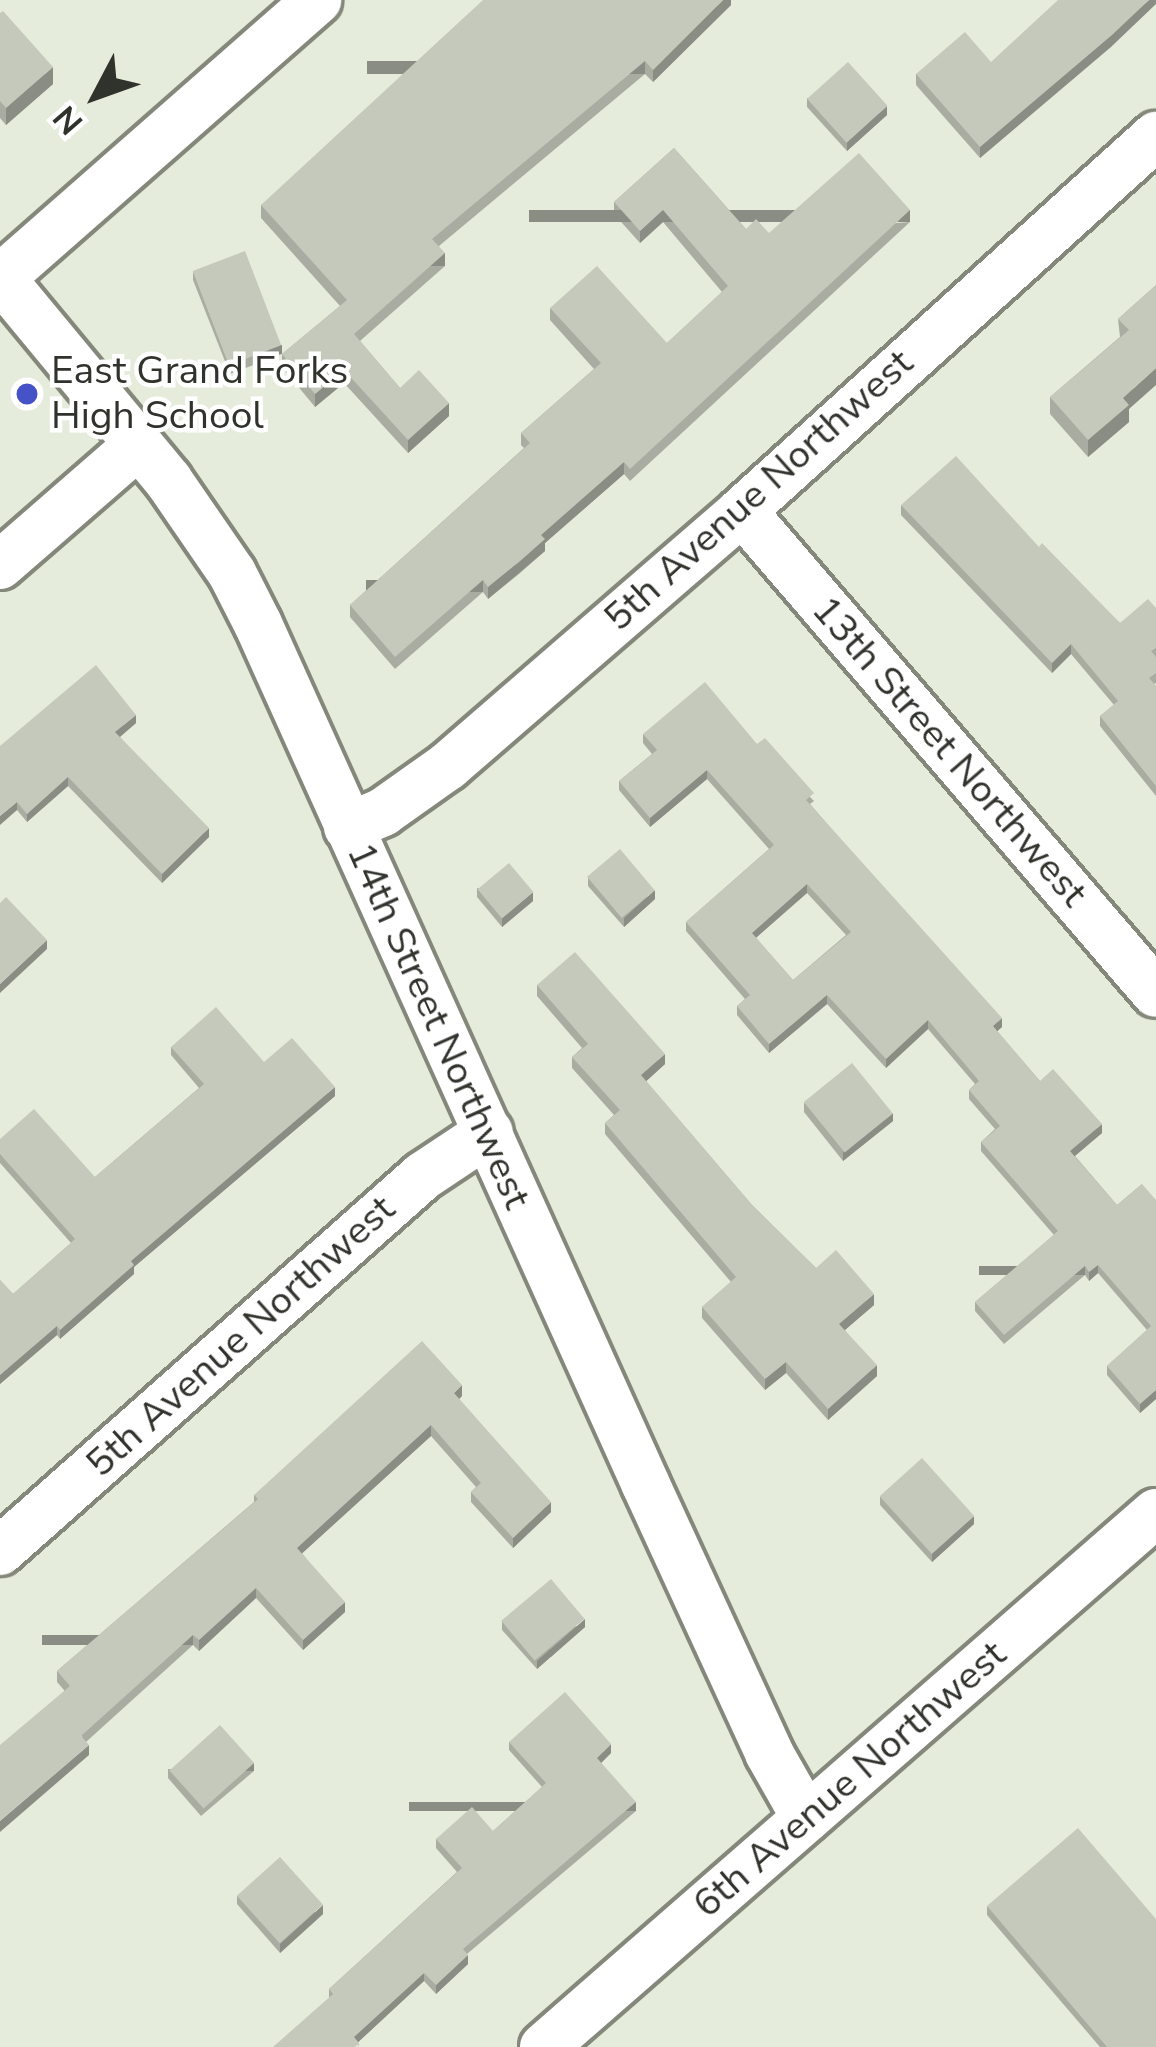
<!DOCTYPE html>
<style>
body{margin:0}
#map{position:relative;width:1156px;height:2047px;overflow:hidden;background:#e6ecdc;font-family:"Nunito Sans",sans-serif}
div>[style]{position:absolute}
.roads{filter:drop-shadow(3px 0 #84887b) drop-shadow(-3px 0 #84887b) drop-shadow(0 3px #84887b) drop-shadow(0 -3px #84887b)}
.minor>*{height:48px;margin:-24px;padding:0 24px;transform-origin:24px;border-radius:24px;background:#fff}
.wall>*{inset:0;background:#a9ada1}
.shaded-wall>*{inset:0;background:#898d83;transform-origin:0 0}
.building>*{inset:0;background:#c4c9bb;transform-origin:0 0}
.dots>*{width:33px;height:33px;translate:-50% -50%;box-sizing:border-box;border:6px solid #fff;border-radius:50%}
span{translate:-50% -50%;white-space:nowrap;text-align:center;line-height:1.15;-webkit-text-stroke:9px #fff;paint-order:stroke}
.poi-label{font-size:39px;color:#30322c}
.left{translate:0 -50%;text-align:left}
.street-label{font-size:39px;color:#30322c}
.north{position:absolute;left:36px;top:36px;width:120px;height:120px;-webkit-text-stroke:9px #fff;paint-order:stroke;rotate:229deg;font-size:33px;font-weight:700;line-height:48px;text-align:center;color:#30322c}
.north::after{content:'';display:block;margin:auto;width:42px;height:54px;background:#30322c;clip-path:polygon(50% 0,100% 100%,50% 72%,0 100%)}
</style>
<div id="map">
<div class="roads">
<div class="minor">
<div style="left:0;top:277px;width:264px;rotate:50.4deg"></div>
<div style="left:168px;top:480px;width:113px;rotate:55.5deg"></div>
<div style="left:232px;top:573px;width:57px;rotate:63deg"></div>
<div style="left:258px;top:624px;width:944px;rotate:65.74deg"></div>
<div style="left:646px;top:1485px;width:295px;rotate:65.3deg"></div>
<div style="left:769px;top:1753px;width:75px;rotate:60.4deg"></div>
<div style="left:1px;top:278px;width:421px;rotate:-41.3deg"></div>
<div style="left:742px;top:511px;width:635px;rotate:49.34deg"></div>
<div style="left:0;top:565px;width:183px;rotate:-41deg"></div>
<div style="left:348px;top:827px;width:38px;rotate:-23deg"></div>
<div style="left:383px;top:812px;width:80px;rotate:-35.3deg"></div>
<div style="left:448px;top:766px;width:389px;rotate:-40.9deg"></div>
<div style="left:742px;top:511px;width:559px;rotate:-42.17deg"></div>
<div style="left:0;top:1551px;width:565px;rotate:-41.56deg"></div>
<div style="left:423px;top:1176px;width:79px;rotate:-33.7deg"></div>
<div style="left:544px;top:2047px;width:812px;rotate:-41.11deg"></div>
</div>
</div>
<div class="wall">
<div style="clip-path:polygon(731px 0,731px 5px,653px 82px,645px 74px,439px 246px,445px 266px,360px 341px,400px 388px,449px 416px,408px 453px,344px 383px,315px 407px,282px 367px,282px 354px,340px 306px,261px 218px,261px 205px)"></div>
<div style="clip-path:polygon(0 13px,53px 84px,6px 125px,0 118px)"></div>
<div style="clip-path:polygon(1112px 46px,980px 158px,916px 85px,916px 74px,991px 62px)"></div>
<div style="clip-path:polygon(807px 98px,887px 115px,847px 151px,807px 107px)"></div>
<div style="clip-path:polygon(674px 148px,746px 229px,769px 233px,910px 222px,630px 481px,624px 474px,545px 543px,545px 551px,519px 574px,488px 599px,483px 592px,395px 669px,350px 617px,350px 605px,524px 448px,521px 445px,521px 433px,594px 369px,550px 320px,550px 308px,667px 343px,722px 292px,663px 222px,640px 243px,614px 214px,614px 202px)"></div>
<div style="clip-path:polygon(193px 272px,282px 354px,230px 374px,193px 280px)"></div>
<div style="clip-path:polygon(1156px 285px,1129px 409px,1129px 422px,1088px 457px,1050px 414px,1050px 397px,1120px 337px,1118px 319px)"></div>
<div style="clip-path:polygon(901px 505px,1039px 547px,1120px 623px,1156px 608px,1156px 683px,1154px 684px,1156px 686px,1156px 796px,1100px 726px,1100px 716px,1114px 705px,1071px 654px,1052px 673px,901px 515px)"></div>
<div style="clip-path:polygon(136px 723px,120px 737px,209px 837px,162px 883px,68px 786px,27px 822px,17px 810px,0 746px)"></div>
<div style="clip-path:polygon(evenodd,643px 734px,757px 744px,814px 801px,810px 804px,1002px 1027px,997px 1031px,1040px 1081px,1102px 1133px,1075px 1156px,1117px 1205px,1142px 1184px,1156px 1399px,1140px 1413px,1107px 1375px,1107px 1366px,1147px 1330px,1098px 1273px,1089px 1281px,1085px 1275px,1004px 1344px,975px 1311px,975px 1302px,1054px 1235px,981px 1151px,981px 1142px,995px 1129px,969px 1099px,969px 1090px,975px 1084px,928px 1029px,886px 1068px,827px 1004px,769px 1053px,737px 1015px,737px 1006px,745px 999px,686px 931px,686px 922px,769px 849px,707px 779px,650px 827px,619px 790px,619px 781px,652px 754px,643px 743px,643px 734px,807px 893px,846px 935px,793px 980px,756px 938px,807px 893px)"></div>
<div style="clip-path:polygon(588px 877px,655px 899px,624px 927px,588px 886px)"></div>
<div style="clip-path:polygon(477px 888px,533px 901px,502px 927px,477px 897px)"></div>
<div style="clip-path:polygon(537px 985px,665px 1064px,646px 1081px,752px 1205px,816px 1268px,874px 1305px,845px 1330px,877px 1376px,828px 1420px,786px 1373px,765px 1390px,702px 1318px,702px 1307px,731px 1282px,605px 1134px,605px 1123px,614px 1115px,572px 1068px,572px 1057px,582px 1048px,537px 996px)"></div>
<div style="clip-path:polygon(171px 1047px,264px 1062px,335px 1096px,134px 1267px,134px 1274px,60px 1339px,57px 1335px,0 1384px,0 1280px,13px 1294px,71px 1243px,0 1163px,0 1139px,95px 1177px,199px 1088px,171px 1055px)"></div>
<div style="clip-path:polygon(804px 1103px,893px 1121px,843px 1161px,804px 1112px)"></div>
<div style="clip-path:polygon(462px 1396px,459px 1399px,551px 1512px,513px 1548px,471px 1502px,471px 1492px,476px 1487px,431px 1436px,302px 1553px,345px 1612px,303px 1650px,256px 1598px,199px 1651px,193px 1645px,86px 1742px,89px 1755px,64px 1690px,57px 1682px,57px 1671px,254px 1502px,254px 1495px)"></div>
<div style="clip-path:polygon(880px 1496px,974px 1524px,932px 1562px,880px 1505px)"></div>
<div style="clip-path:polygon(502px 1621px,585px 1627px,537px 1669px,502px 1630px)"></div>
<div style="clip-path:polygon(509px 1742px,611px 1753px,601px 1763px,636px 1811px,467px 1954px,468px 1964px,436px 1994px,424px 1981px,358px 2042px,359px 2047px,329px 1998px,329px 1989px,457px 1872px,436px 1848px,436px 1839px,493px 1831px,542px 1787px,509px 1750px)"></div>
<div style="clip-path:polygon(168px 1769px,254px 1771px,201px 1816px,168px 1778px)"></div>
<div style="clip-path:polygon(237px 1896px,323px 1914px,280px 1953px,237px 1904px)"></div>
<div style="clip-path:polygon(987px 1906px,1156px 2047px,1100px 2047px,987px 1915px)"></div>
</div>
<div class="shaded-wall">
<div style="clip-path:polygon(723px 0,731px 0,731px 5px,653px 82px,653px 70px)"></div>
<div style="clip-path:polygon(1149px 0,1156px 0,1156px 4px,1112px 46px,980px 158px,980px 147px)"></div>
<div style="left:645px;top:61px;width:13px;height:278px;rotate:90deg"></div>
<div style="clip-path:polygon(53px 67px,53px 84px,6px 125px,6px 108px)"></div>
<div style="clip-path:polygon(887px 106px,887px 115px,847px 151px,847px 142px)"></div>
<div style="clip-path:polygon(663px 210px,663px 222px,640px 243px,640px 231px)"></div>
<div style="left:910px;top:210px;width:12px;height:381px;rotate:90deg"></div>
<div style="left:445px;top:253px;width:13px;height:122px;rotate:90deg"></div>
<div style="left:282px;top:345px;width:9px;height:56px;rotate:90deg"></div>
<div style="clip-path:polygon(1156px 368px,1156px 385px,1129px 409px,1129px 422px,1088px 457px,1088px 440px,1123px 398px)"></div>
<div style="clip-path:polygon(344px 370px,344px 383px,315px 407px,315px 394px)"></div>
<div style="clip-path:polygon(449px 403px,449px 416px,408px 453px,408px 440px)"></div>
<div style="clip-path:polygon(624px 462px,624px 474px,545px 543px,545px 551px,488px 599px,488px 587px,541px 535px)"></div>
<div style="left:483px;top:580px;width:12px;height:117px;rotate:90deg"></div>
<div style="clip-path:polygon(1071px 644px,1071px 654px,1052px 673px,1052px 663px)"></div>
<div style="clip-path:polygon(136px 715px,136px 723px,115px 741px,115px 732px)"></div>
<div style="clip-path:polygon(707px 770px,707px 779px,650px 827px,650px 818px)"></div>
<div style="clip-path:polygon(68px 777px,68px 786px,27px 822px,27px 814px)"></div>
<div style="clip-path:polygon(17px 802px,17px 810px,0 825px,0 816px)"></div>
<div style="clip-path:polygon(209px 828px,209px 837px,162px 883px,162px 874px)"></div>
<div style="clip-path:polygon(807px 884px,807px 893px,752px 941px,752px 933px)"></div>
<div style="clip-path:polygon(655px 890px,655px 899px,624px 927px,624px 918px)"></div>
<div style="clip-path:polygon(533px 892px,533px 901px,502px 927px,502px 918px)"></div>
<div style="clip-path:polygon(47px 940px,47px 949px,0 993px,0 984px)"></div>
<div style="clip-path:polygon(827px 995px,827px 1004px,769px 1053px,769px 1044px)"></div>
<div style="clip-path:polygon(1002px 1018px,1002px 1027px,993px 1035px,993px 1026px)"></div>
<div style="clip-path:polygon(928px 1020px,928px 1029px,886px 1068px,886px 1059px)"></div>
<div style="clip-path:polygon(665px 1054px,665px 1064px,641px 1086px,641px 1075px)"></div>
<div style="clip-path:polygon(335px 1087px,335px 1096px,134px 1267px,134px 1274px,60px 1339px,60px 1330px,131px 1261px)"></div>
<div style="clip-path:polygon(893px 1113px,893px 1121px,843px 1161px,843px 1152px)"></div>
<div style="clip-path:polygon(1102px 1124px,1102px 1133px,1070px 1160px,1070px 1151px)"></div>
<div style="clip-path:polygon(1098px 1265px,1098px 1273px,1089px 1281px,1089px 1272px)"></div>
<div style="left:1085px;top:1266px;width:9px;height:106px;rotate:90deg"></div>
<div style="clip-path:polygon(874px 1294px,874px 1305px,839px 1335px,839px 1324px)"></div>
<div style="clip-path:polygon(57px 1326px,57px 1335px,0 1384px,0 1375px)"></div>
<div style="clip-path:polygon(786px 1362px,786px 1373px,765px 1390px,765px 1379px)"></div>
<div style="clip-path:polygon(877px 1365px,877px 1376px,828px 1420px,828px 1409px)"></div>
<div style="clip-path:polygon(462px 1385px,462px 1396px,454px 1404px,454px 1393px)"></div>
<div style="clip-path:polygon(1156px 1390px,1156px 1399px,1140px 1413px,1140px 1404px)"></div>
<div style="clip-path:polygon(431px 1425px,431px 1436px,297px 1558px,297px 1548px)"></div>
<div style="clip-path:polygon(551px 1502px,551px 1512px,513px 1548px,513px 1538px)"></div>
<div style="clip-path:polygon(974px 1516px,974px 1524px,932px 1562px,932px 1553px)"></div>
<div style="clip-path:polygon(256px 1588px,256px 1598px,199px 1651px,199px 1640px)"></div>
<div style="clip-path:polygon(345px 1602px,345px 1612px,303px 1650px,303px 1640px)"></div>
<div style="clip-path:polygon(585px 1619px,585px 1627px,537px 1669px,537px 1661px)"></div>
<div style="left:193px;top:1635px;width:10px;height:151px;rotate:90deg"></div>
<div style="clip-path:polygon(611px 1744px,611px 1753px,597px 1767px,597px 1758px)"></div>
<div style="clip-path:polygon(89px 1745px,89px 1755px,0 1832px,0 1821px)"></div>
<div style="left:254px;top:1763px;width:8px;height:70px;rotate:90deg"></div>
<div style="left:636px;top:1802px;width:9px;height:227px;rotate:90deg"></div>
<div style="clip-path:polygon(323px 1905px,323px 1914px,280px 1953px,280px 1944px)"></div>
<div style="clip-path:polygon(468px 1955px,468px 1964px,436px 1994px,436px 1985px)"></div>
<div style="clip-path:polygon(424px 1973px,424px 1981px,354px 2046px,354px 2037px)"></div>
</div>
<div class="building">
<div style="clip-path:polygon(483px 0,723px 0,653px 70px,645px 61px,432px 239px,445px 253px,354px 334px,400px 388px,419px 370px,449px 403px,408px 440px,344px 370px,315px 394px,282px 354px,347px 300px,261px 205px)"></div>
<div style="clip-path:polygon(1058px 0,1149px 0,1112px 35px,980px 147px,916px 74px,965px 32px,991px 62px)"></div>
<div style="clip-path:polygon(3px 11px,53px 67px,6px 108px,0 101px,0 13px)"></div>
<div style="left:848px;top:62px;width:59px;height:55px;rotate:48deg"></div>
<div style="clip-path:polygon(674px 148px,746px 229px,756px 219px,769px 233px,859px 153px,910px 210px,630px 469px,624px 462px,541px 535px,545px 539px,519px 562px,488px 587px,483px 580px,395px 657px,350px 605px,530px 443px,521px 433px,601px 363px,550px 308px,597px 266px,667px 343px,728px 286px,663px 210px,640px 231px,614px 202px)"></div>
<div style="left:245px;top:251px;width:101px;height:56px;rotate:69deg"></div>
<div style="clip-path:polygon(1156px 285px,1156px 368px,1123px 398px,1129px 405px,1088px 440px,1050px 397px,1129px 330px,1118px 319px)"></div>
<div style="clip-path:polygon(956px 456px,1039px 547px,1042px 543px,1120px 623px,1148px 599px,1156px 608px,1156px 648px,1151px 651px,1156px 657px,1156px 673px,1149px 678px,1156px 686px,1156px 786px,1100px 716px,1118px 701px,1071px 644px,1052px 663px,901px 505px)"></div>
<div style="clip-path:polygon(96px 665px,136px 715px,115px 732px,209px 828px,162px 874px,68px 777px,27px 814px,17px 802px,0 816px,0 746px)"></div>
<div style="clip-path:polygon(evenodd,705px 682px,757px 744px,765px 738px,814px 793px,806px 800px,1002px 1018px,993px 1026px,1040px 1081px,1053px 1069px,1102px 1124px,1070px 1151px,1117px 1205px,1142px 1184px,1156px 1200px,1156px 1390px,1140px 1404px,1107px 1366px,1151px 1326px,1098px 1265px,1089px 1272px,1085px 1266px,1004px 1335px,975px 1302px,1058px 1231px,981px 1142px,1000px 1126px,969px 1090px,979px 1081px,928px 1020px,886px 1059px,827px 995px,769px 1044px,737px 1006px,750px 995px,686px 922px,774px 845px,707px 770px,650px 818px,619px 781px,657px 750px,643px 734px,705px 682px,807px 884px,851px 932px,793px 980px,752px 933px,807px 884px)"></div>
<div style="left:620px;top:849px;width:54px;height:43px;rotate:50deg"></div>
<div style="left:509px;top:863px;width:38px;height:41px;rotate:50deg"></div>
<div style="clip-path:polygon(6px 897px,47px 940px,0 984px,0 903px)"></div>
<div style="clip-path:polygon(575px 952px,665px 1054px,641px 1075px,752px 1205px,816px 1268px,836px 1250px,874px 1294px,839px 1324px,877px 1365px,828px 1409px,786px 1362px,765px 1379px,702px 1307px,736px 1277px,605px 1123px,620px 1110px,572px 1057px,588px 1044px,537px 985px)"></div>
<div style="clip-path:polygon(216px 1007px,264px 1062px,292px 1038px,335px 1087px,131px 1261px,134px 1265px,60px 1330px,57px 1326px,0 1375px,0 1280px,13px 1294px,75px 1239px,0 1154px,0 1139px,34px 1109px,95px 1177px,204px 1084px,171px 1047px)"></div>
<div style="left:852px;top:1063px;width:65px;height:62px;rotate:51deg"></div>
<div style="clip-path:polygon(422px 1341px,462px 1385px,454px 1393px,551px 1502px,513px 1538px,471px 1492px,481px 1483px,431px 1425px,297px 1548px,345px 1602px,303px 1640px,256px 1588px,199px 1640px,193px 1635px,81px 1736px,89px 1745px,0 1821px,0 1745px,70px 1686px,57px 1671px,258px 1499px,254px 1495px)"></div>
<div style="left:922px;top:1458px;width:78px;height:57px;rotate:48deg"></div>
<div style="left:551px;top:1579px;width:52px;height:65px;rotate:50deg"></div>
<div style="clip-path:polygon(565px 1692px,611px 1744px,597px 1758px,636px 1802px,463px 1949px,468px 1955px,436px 1985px,424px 1973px,354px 2037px,359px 2043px,355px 2047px,273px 2047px,333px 1994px,329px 1989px,462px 1868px,436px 1839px,472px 1807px,493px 1831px,546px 1783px,509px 1742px)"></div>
<div style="left:220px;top:1725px;width:51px;height:68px;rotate:48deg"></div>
<div style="clip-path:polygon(1078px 1828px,1156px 1919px,1156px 2047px,1107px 2047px,987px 1906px)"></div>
<div style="left:280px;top:1857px;width:64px;height:58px;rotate:48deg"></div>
</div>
<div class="dots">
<div style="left:27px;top:394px;background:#4553c7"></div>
</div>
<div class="poi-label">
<span class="left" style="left:51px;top:394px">East Grand Forks<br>High School</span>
</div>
<div class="street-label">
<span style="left:759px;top:491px;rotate:-42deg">5th Avenue Northwest</span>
<span style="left:949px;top:752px;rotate:49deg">13th Street Northwest</span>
<span style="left:438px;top:1026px;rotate:66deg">14th Street Northwest</span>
<span style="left:241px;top:1337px;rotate:-42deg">5th Avenue Northwest</span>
<span style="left:850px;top:1780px;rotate:-41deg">6th Avenue Northwest</span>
</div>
<div class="north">N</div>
</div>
